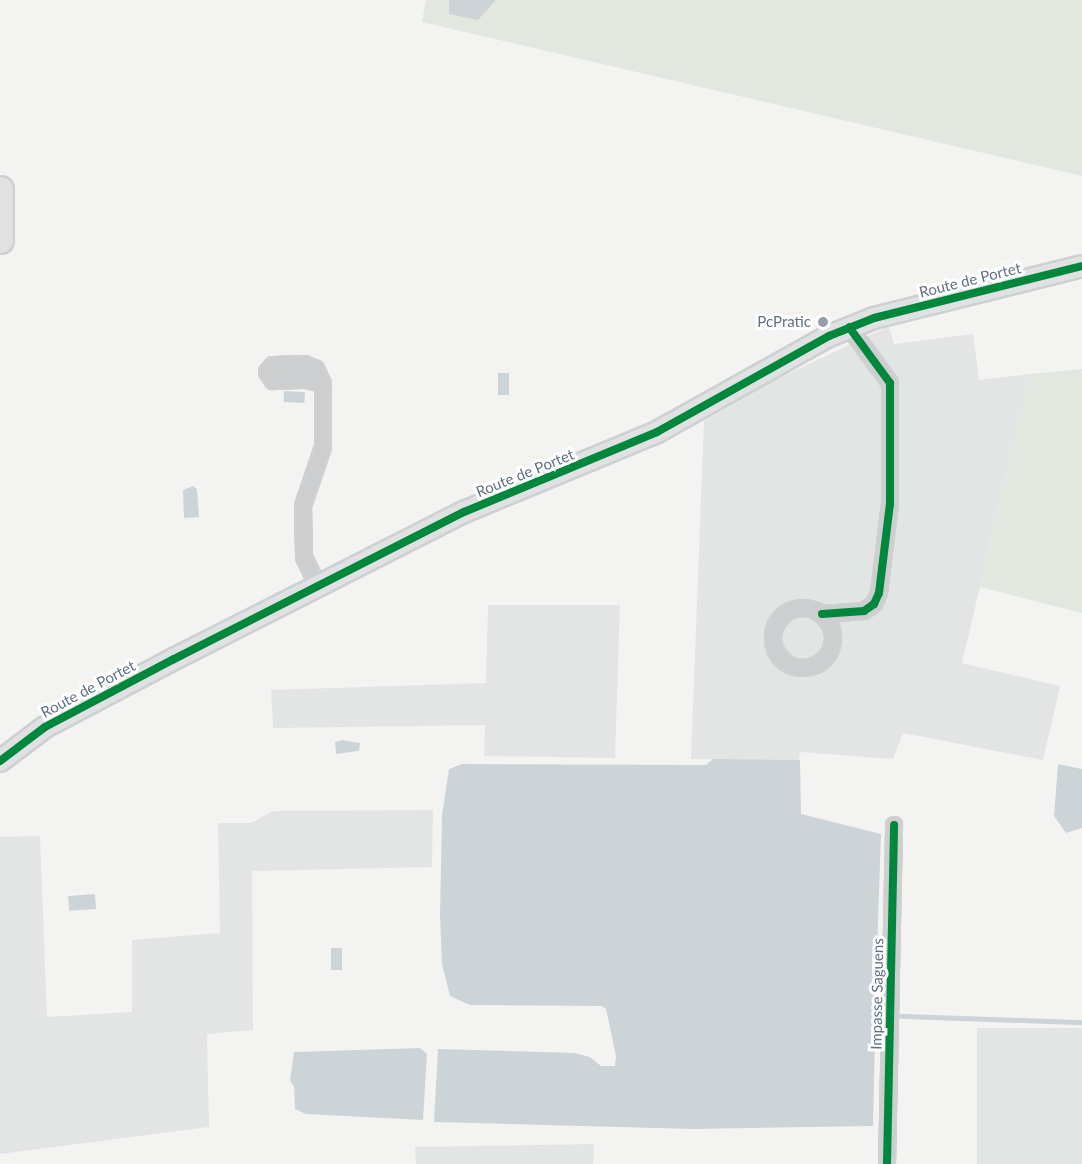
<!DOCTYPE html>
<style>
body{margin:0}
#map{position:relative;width:1082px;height:1164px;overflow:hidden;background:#f3f4f2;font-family:Lato,sans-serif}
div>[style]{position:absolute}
.built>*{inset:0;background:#e3e5e4;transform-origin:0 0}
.green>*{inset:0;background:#e2e7e0}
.water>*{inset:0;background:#cdd4d8;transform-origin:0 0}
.stream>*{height:4.5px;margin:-2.25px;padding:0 2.25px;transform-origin:2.25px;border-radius:2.25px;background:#cdd4d8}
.roads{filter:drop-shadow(2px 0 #ced0d1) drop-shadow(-2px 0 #ced0d1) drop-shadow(0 2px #ced0d1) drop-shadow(0 -2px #ced0d1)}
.street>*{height:14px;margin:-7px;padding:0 7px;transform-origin:7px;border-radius:7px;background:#cdcecf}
.street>.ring{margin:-7px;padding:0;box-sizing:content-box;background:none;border:14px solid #cdcecf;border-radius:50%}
.secondary>*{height:20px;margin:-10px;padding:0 10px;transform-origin:10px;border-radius:10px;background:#e0e1e2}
.highway>*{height:26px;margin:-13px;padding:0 13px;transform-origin:13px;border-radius:13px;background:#e0e1e2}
.cycleway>*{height:8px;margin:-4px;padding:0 4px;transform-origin:4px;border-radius:4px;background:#00873e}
.dots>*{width:16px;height:16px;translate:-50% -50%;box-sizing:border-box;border:3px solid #fff;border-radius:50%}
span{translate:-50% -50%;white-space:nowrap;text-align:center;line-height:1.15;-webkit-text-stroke:6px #fff;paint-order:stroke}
.street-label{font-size:15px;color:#627183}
.poi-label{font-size:15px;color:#627183}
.right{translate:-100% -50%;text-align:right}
</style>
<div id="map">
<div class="built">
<div style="clip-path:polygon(889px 326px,894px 344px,973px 334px,979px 380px,1030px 374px,962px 663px,1060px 686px,1043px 760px,903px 733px,893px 759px,800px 752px,799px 760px,691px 759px,704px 421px,777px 379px)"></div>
<div style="clip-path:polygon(488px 605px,620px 605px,615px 758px,484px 756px,485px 725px,273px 728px,271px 690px,486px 683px)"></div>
<div style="clip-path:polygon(433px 810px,432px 867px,252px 871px,253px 1030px,207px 1034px,209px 1127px,0 1154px,0 837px,40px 836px,47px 1017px,132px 1012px,132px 940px,220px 933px,218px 823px,251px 823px,273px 811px)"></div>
<div style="left:977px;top:1028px;width:105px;height:136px"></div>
<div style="clip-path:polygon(594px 1144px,593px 1164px,416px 1164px,415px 1147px)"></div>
</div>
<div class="green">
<div style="clip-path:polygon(426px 0,1082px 0,1082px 176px,422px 22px)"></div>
<div style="clip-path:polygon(1082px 369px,1082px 613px,980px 587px,1030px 374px)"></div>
</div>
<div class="water">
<div style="clip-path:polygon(449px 0,496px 0,478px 20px,449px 14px)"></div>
<div style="left:498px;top:373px;width:11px;height:22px"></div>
<div style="left:284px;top:391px;width:21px;height:11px;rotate:3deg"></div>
<div style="clip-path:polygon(193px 486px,197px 489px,199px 517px,184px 518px,183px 490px)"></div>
<div style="clip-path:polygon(342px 740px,360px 743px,359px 751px,336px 754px,335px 742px)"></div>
<div style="clip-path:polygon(713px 759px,800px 760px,801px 814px,881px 834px,875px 1010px,879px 1023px,875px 1037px,873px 1126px,693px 1129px,434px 1122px,438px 1049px,575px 1053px,590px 1057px,601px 1066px,615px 1066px,616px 1056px,606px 1009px,601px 1006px,470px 1005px,450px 996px,442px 964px,440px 916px,442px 815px,449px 769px,462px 764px,706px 765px)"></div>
<div style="clip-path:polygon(1058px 764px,1082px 769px,1082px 828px,1066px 833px,1054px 816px)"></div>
<div style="left:95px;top:894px;width:15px;height:27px;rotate:86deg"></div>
<div style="left:331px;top:948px;width:11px;height:22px"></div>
<div style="clip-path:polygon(420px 1048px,427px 1054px,423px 1120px,306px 1114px,295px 1109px,294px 1087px,290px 1080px,294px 1052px)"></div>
</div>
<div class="stream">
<div style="left:877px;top:1015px;width:205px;rotate:2deg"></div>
</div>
<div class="roads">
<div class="street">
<div style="left:318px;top:586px;width:32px;rotate:-116deg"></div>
<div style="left:304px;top:557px;width:51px;rotate:-91.1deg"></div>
<div style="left:303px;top:506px;width:62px;rotate:-71.3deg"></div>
<div style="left:323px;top:447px;width:63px;rotate:-90deg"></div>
<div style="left:323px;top:384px;width:17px;rotate:-115deg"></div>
<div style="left:316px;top:369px;width:13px;rotate:-157deg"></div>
<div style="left:304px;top:364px;width:31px;rotate:178deg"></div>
<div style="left:273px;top:365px;width:9px;rotate:131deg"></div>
<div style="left:267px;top:372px;width:11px;rotate:56deg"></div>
<div style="left:273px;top:381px;width:34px;rotate:-2deg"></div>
<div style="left:307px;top:380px;width:16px;rotate:14deg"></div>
<div class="ring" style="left:773px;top:608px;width:46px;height:46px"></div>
<div style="left:822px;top:614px;width:42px;rotate:-4.1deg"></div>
<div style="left:864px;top:611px;width:12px;rotate:-35deg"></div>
<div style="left:874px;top:604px;width:12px;rotate:-66deg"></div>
<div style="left:879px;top:593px;width:90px;rotate:-83deg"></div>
<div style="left:890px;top:504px;width:121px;rotate:-90deg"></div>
<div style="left:890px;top:383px;width:69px;rotate:-126.2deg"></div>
<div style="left:887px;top:1164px;width:339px;rotate:-88.8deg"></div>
</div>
<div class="secondary">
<div style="left:0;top:761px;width:56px;rotate:-37.1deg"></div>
<div style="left:45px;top:727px;width:146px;rotate:-27.8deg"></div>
<div style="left:174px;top:659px;width:325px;rotate:-26.9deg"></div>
<div style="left:464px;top:512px;width:209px;rotate:-22.5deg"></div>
<div style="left:657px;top:432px;width:197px;rotate:-29.2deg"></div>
<div style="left:829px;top:336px;width:48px;rotate:-21.8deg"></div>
<div style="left:874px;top:318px;width:214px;rotate:-14deg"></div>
</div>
<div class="highway">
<div style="left:0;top:190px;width:50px;rotate:90deg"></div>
</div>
</div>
<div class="cycleway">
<div style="left:822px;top:614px;width:42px;rotate:-4.1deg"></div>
<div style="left:864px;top:611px;width:12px;rotate:-35deg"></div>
<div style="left:874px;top:604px;width:12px;rotate:-66deg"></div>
<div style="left:879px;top:593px;width:90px;rotate:-83deg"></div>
<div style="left:890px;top:504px;width:121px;rotate:-90deg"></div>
<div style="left:890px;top:383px;width:69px;rotate:-126.2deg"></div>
<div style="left:0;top:761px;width:56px;rotate:-37.1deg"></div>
<div style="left:45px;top:727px;width:146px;rotate:-27.8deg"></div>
<div style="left:174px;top:659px;width:325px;rotate:-26.9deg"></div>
<div style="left:464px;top:512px;width:209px;rotate:-22.5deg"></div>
<div style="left:657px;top:432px;width:197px;rotate:-29.2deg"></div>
<div style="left:829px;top:336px;width:48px;rotate:-21.8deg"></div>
<div style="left:874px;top:318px;width:214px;rotate:-14deg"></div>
<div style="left:887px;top:1164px;width:339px;rotate:-88.8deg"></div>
</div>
<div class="dots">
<div style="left:823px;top:322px;background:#959faa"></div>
</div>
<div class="street-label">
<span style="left:970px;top:280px;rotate:-14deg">Route de Portet</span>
<span style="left:525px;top:473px;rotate:-22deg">Route de Portet</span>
<span style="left:88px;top:689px;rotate:-28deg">Route de Portet</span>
<span style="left:877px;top:994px;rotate:-89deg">Impasse Saguens</span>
</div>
<div class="poi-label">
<span class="right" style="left:811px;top:322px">PcPratic</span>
</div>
</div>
